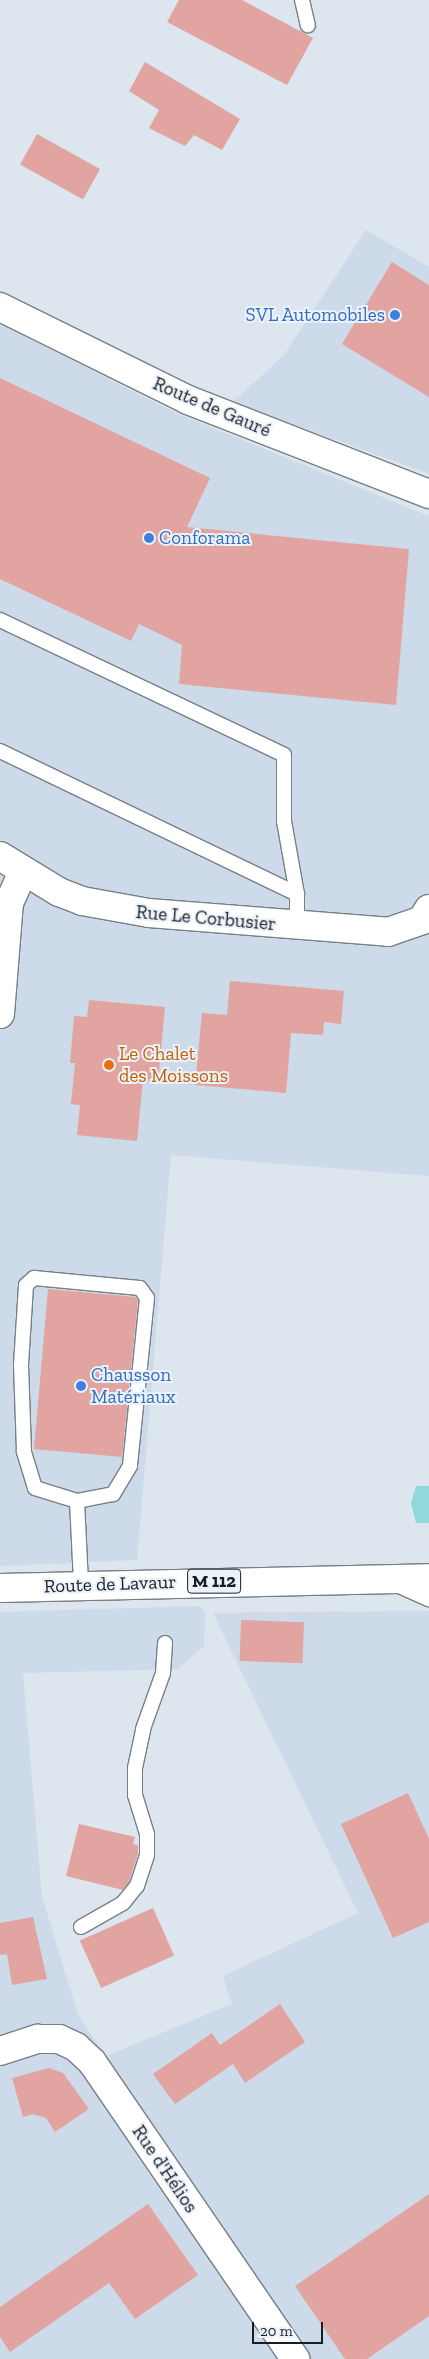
<!DOCTYPE html>
<meta charset="utf-8">
<style>
body{margin:0}
#map{position:relative;width:429px;height:2359px;overflow:hidden;background:#dde5ee;font-family:"Zilla Slab",serif}
div>[style]{position:absolute}
.built>*{inset:0;background:#ccdae9}
.water>*{inset:0;background:#90d8da}
.building>*{inset:0;background:#e1a4a1;transform-origin:0 0}
.roads{filter:drop-shadow(1px 0 #777f86) drop-shadow(-1px 0 #777f86) drop-shadow(0 1px #777f86) drop-shadow(0 -1px #777f86)}
.lane>*{height:14px;margin:-7px;padding:0 7px;transform-origin:7px;border-radius:7px;background:#fff}
.street>*{height:28px;margin:-14px;padding:0 14px;transform-origin:14px;border-radius:14px;background:#fff}
.primary>*{height:28px;margin:-14px;padding:0 14px;transform-origin:14px;border-radius:14px;background:#fff}
.dots>*{width:14px;height:14px;translate:-50% -50%;box-sizing:border-box;border:2px solid #eaf2fb;border-radius:50%}
span{translate:-50% -50%;white-space:nowrap;text-align:center;line-height:1.15;-webkit-text-stroke:4px #eaf2fb;paint-order:stroke}
.shield-label span{padding:1px 4px;background:#eaf2fb;border:1px solid;border-radius:4px;-webkit-text-stroke-width:0}
.shield-label{font-size:18px;color:#1b1e21;font-weight:700}
.shop-label{font-size:19px;color:#366cbe}
.right{translate:-100% -50%;text-align:right}
.left{translate:0 -50%;text-align:left}
.street-label{font-size:19px;color:#1b1e21}
.food-label{font-size:19px;color:#c56008}
.scale{position:absolute;left:252px;top:2322px;width:71px;height:22px;box-sizing:border-box;border:2px solid #1b1e21;border-top:0;padding-left:6px;font-size:15px;line-height:18px;white-space:nowrap;color:#1b1e21;-webkit-text-stroke:4px #eaf2fb;paint-order:stroke}
</style>
<div id="map">
<div class="built">
<div style="clip-path:polygon(366px 230px,429px 267px,429px 474px,233px 402px,284px 355px)"></div>
<div style="clip-path:polygon(0 324px,176px 413px,429px 516px,429px 1176px,171px 1155px,137px 1560px,0 1566px)"></div>
<div style="clip-path:polygon(200px 1606px,205px 1614px,204px 1646px,178px 1669px,23px 1673px,42px 1897px,78px 2015px,106px 2056px,232px 2004px,223px 1976px,358px 1913px,213px 1613px,429px 1611px,429px 2359px,0 2359px,0 1612px)"></div>
</div>
<div class="water">
<div style="clip-path:polygon(416px 1486px,429px 1486px,429px 1523px,416px 1523px,411px 1503px)"></div>
</div>
<div class="building">
<div style="clip-path:polygon(179px 0,242px 0,313px 38px,287px 85px,167px 22px)"></div>
<div style="clip-path:polygon(145px 62px,240px 119px,222px 150px,194px 135px,185px 146px,149px 128px,159px 110px,129px 91px)"></div>
<div style="left:37px;top:134px;width:72px;height:35px;rotate:29deg"></div>
<div style="clip-path:polygon(392px 262px,429px 285px,429px 397px,342px 344px)"></div>
<div style="clip-path:polygon(0 378px,210px 478px,187px 527px,409px 549px,396px 705px,179px 684px,182px 645px,139px 624px,131px 641px,0 579px)"></div>
<div style="clip-path:polygon(230px 981px,344px 991px,341px 1024px,324px 1022px,323px 1035px,291px 1033px,286px 1093px,195px 1085px,202px 1013px,227px 1015px)"></div>
<div style="clip-path:polygon(89px 1000px,165px 1007px,158px 1082px,143px 1080px,137px 1141px,77px 1135px,80px 1105px,71px 1104px,75px 1063px,70px 1063px,74px 1016px,87px 1017px)"></div>
<div style="clip-path:polygon(48px 1289px,135px 1297px,138px 1300px,122px 1457px,34px 1449px)"></div>
<div style="left:241px;top:1620px;width:63px;height:41px;rotate:2deg"></div>
<div style="clip-path:polygon(408px 1793px,429px 1839px,429px 1922px,393px 1938px,341px 1824px)"></div>
<div style="clip-path:polygon(79px 1824px,135px 1837px,133px 1844px,138px 1845px,138px 1854px,129px 1882px,123px 1890px,66px 1876px)"></div>
<div style="left:153px;top:1908px;width:52px;height:80px;rotate:66deg"></div>
<div style="clip-path:polygon(33px 1917px,47px 1979px,12px 1985px,7px 1954px,0 1955px,0 1923px)"></div>
<div style="clip-path:polygon(280px 2004px,305px 2042px,245px 2083px,233px 2064px,175px 2104px,153px 2074px,212px 2033px,220px 2045px)"></div>
<div style="clip-path:polygon(49px 2068px,63px 2073px,89px 2109px,55px 2132px,46px 2118px,33px 2114px,23px 2117px,12px 2078px)"></div>
<div style="clip-path:polygon(429px 2194px,429px 2316px,367px 2359px,345px 2359px,295px 2286px)"></div>
<div style="clip-path:polygon(148px 2204px,198px 2275px,135px 2319px,109px 2283px,10px 2352px,0 2337px,0 2307px)"></div>
</div>
<div class="roads">
<div class="lane">
<div style="left:302px;top:0;width:26px;rotate:77deg"></div>
<div style="left:0;top:620px;width:314px;rotate:25.4deg"></div>
<div style="left:284px;top:755px;width:66px;rotate:90deg"></div>
<div style="left:284px;top:821px;width:74px;rotate:79.9deg"></div>
<div style="left:297px;top:894px;width:32px;rotate:90deg"></div>
<div style="left:0;top:751px;width:330px;rotate:25.7deg"></div>
<div style="left:34px;top:1278px;width:106px;rotate:5.4deg"></div>
<div style="left:140px;top:1288px;width:12px;rotate:55deg"></div>
<div style="left:147px;top:1298px;width:169px;rotate:95.8deg"></div>
<div style="left:130px;top:1466px;width:33px;rotate:121deg"></div>
<div style="left:113px;top:1494px;width:37px;rotate:169deg"></div>
<div style="left:77px;top:1501px;width:44px;rotate:-162.8deg"></div>
<div style="left:35px;top:1488px;width:39px;rotate:-107deg"></div>
<div style="left:24px;top:1451px;width:86px;rotate:-92deg"></div>
<div style="left:21px;top:1365px;width:80px;rotate:-86.4deg"></div>
<div style="left:26px;top:1285px;width:11px;rotate:-41deg"></div>
<div style="left:77px;top:1501px;width:83px;rotate:87.2deg"></div>
<div style="left:397px;top:1585px;width:35px;rotate:24deg"></div>
<div style="left:81px;top:1927px;width:48px;rotate:-29.7deg"></div>
<div style="left:123px;top:1903px;width:22px;rotate:-51deg"></div>
<div style="left:137px;top:1886px;width:33px;rotate:-72deg"></div>
<div style="left:147px;top:1855px;width:21px;rotate:-90deg"></div>
<div style="left:147px;top:1834px;width:41px;rotate:-107.1deg"></div>
<div style="left:135px;top:1795px;width:27px;rotate:-90deg"></div>
<div style="left:135px;top:1768px;width:40px;rotate:-78deg"></div>
<div style="left:143px;top:1729px;width:59px;rotate:-70.3deg"></div>
<div style="left:163px;top:1673px;width:30px;rotate:-86deg"></div>
</div>
<div class="street">
<div style="left:0;top:307px;width:210px;rotate:26.3deg"></div>
<div style="left:188px;top:400px;width:259px;rotate:21.3deg"></div>
<div style="left:0;top:856px;width:69px;rotate:31.4deg"></div>
<div style="left:59px;top:892px;width:25px;rotate:21deg"></div>
<div style="left:82px;top:901px;width:68px;rotate:10.2deg"></div>
<div style="left:149px;top:913px;width:240px;rotate:4.5deg"></div>
<div style="left:388px;top:932px;width:36px;rotate:-19deg"></div>
<div style="left:422px;top:920px;width:13px;rotate:-58deg"></div>
<div style="left:0;top:1014px;width:111px;rotate:-85.4deg"></div>
<div style="left:9px;top:903px;width:34px;rotate:-66deg"></div>
<div style="left:0;top:2051px;width:40px;rotate:-18deg"></div>
<div style="left:38px;top:2039px;width:21px"></div>
<div style="left:59px;top:2039px;width:19px;rotate:25deg"></div>
<div style="left:76px;top:2047px;width:22px;rotate:43deg"></div>
<div style="left:92px;top:2062px;width:360px;rotate:55.6deg"></div>
</div>
<div class="primary">
<div style="left:0;top:1588px;width:429px;rotate:-1.3deg"></div>
</div>
</div>
<div class="dots">
<div style="left:395px;top:315px;background:#3f7fe0"></div>
<div style="left:149px;top:538px;background:#3f7fe0"></div>
<div style="left:109px;top:1065px;background:#e8710a"></div>
<div style="left:81px;top:1386px;background:#3f7fe0"></div>
</div>
<div class="shield-label">
<span style="left:214px;top:1581px">M 112</span>
</div>
<div class="shop-label">
<span class="right" style="left:385px;top:315px">SVL Automobiles</span>
<span class="left" style="left:159px;top:538px">Conforama</span>
<span class="left" style="left:91px;top:1386px">Chausson<br>Matériaux</span>
</div>
<div class="street-label">
<span style="left:212px;top:407px;rotate:23deg">Route de Gauré</span>
<span style="left:206px;top:918px;rotate:5deg">Rue Le Corbusier</span>
<span style="left:110px;top:1584px;rotate:-2deg">Route de Lavaur</span>
<span style="left:165px;top:2169px;rotate:56deg">Rue d'Hélios</span>
</div>
<div class="food-label">
<span class="left" style="left:119px;top:1065px">Le Chalet<br>des Moissons</span>
</div>
<div class="scale">20 m</div>
</div>
